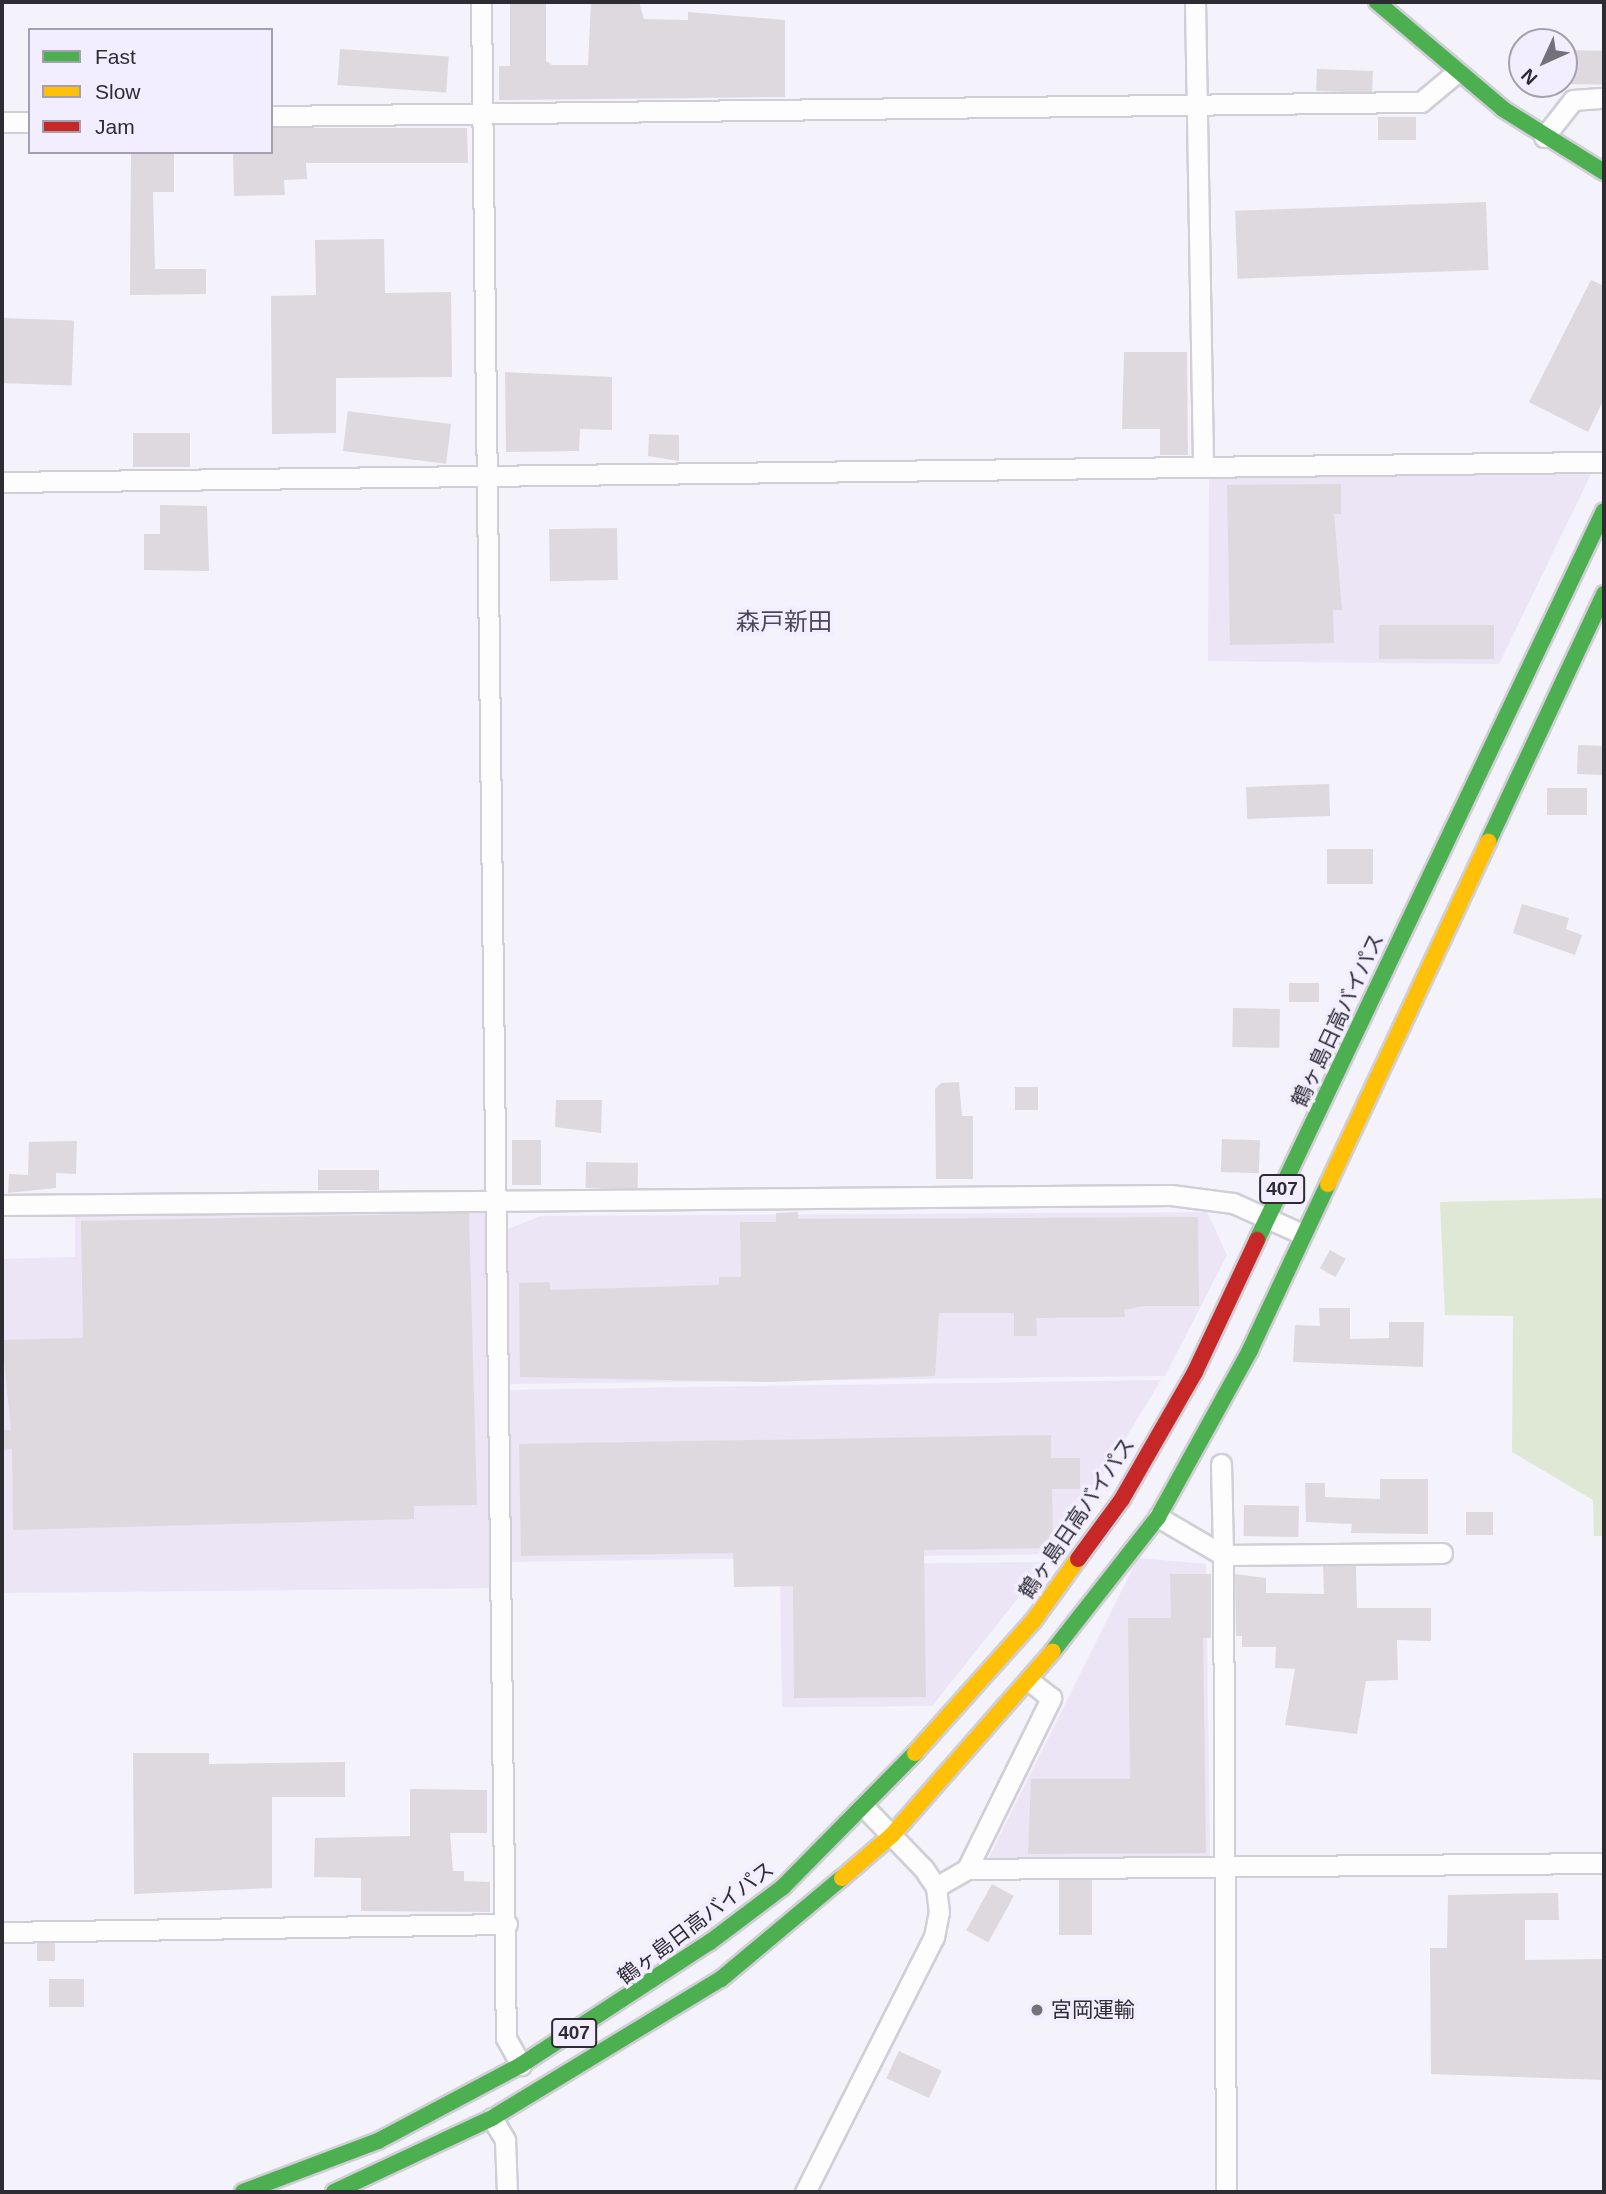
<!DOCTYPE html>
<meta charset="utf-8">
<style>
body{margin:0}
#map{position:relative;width:1606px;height:2194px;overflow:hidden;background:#f4f2fb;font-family:Helvetica,"Noto Sans JP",sans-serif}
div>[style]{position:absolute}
.industrial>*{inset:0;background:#ebe5f5}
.green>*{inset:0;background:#dfe8d5}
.building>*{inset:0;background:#ded9de;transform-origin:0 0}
.roads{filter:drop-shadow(2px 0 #d0ced6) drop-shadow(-2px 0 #d0ced6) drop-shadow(0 2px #d0ced6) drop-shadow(0 -2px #d0ced6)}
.street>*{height:19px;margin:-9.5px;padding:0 9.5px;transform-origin:9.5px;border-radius:9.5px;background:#fdfdfe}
.fast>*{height:16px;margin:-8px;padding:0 8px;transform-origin:8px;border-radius:8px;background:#4caf50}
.slow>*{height:16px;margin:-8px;padding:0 8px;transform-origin:8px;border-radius:8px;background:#ffc107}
.jam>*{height:16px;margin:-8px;padding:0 8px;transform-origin:8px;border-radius:8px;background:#c62828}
.dots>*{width:19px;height:19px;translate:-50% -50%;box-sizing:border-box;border:4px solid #f2eeff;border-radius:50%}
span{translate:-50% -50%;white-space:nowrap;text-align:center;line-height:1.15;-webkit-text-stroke:7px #f2eeff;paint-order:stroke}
.shield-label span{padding:2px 5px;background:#f2eeff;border:2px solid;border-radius:5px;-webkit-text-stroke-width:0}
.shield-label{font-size:19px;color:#2e2c33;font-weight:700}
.street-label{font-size:21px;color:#2e2c33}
.poi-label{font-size:21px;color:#2e2c33}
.left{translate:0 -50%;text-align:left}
.quarter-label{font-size:24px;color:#4b4658}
.frame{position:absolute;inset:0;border:4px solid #2e2c33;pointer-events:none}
.legend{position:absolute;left:28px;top:28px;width:245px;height:126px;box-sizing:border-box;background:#f2eeff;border:2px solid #a4a0ad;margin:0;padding:9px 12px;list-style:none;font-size:21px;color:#2e2c33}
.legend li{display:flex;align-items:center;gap:14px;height:35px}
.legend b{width:35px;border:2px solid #a4a0ad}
.north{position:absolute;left:1508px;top:28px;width:70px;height:70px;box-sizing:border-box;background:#f2eeff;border:2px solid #a4a0ad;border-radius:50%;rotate:225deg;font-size:19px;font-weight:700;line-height:28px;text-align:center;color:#2e2c33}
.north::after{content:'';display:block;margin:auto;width:24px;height:32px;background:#737179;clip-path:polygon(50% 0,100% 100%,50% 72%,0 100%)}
</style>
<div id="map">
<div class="industrial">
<div style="clip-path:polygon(1591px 474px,1499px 664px,1208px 661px,1209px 477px)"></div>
<div style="clip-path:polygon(486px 1210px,492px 1588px,2px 1593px,2px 1259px,75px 1257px,75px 1214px)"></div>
<div style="clip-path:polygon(1207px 1212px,1227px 1255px,1165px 1376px,504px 1384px,503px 1231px,541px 1216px)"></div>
<div style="clip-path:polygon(1161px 1380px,1055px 1554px,510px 1562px,507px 1390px)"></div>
<div style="clip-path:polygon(1138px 1558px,1206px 1564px,1210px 1857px,988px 1859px)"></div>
<div style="clip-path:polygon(1047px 1562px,932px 1706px,782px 1707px,780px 1565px)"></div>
</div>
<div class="green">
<div style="clip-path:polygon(1604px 1198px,1604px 1536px,1594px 1536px,1593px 1500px,1512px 1452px,1513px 1316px,1445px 1315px,1440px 1202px)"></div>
</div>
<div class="building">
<div style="clip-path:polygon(510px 2px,546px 2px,546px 61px,552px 65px,588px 65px,591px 2px,639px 2px,644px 19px,688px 20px,688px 12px,785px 20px,785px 97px,499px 100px,499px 66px,510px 66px)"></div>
<div style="left:340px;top:49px;width:109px;height:36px;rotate:4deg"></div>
<div style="left:1564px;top:50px;width:40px;height:34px;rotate:1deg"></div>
<div style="left:1317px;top:69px;width:56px;height:22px;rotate:2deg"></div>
<div style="left:1378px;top:117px;width:38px;height:23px"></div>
<div style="clip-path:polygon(271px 128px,467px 128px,468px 163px,306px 163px,307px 179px,284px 180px,285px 195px,234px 196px,233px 152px,271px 152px)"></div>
<div style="clip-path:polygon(131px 152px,174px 152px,174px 192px,153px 192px,155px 269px,206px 269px,206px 294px,130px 295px)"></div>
<div style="left:1486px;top:202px;width:68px;height:251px;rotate:88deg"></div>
<div style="clip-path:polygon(384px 239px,385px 293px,451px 292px,452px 377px,336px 378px,336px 433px,272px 434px,271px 296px,316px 295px,315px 240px)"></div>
<div style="clip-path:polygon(1591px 280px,1604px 286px,1604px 399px,1588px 432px,1529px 402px)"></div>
<div style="left:2px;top:318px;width:72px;height:65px;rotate:2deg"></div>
<div style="clip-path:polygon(1124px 352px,1187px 352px,1188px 455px,1160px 455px,1160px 429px,1122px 429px)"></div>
<div style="clip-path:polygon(505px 372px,612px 377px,612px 430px,580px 429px,579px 451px,506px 452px)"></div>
<div style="left:451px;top:424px;width:40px;height:104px;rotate:97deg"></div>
<div style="left:133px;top:433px;width:57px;height:34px"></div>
<div style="clip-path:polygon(649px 434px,679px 435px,679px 461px,648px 456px)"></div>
<div style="clip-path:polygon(1341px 484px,1341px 514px,1334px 514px,1342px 610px,1333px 610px,1334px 643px,1230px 645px,1227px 485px)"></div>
<div style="clip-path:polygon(160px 505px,207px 506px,209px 571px,144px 570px,144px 534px,160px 534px)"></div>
<div style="left:617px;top:528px;width:52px;height:68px;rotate:89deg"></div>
<div style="left:1379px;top:625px;width:115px;height:34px"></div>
<div style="left:1578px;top:745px;width:26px;height:29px;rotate:2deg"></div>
<div style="left:1329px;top:784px;width:32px;height:83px;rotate:88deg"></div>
<div style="left:1587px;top:788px;width:27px;height:40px;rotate:90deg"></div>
<div style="left:1327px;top:849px;width:46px;height:35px"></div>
<div style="clip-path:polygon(1522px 904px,1569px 918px,1566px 929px,1582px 935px,1575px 955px,1513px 933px)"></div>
<div style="left:1319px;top:983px;width:19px;height:30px;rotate:90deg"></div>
<div style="left:1233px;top:1008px;width:47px;height:39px;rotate:1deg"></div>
<div style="clip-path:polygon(959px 1082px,962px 1116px,973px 1116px,973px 1179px,936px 1179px,935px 1089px,941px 1083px)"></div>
<div style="left:1038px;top:1087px;width:23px;height:23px;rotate:90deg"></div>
<div style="clip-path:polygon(556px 1100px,602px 1100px,601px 1133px,555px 1127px)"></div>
<div style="left:1222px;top:1139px;width:38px;height:33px;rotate:2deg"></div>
<div style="left:512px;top:1140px;width:29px;height:45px"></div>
<div style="clip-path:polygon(77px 1141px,76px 1174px,56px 1173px,56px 1188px,8px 1193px,9px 1174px,28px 1175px,29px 1142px)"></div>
<div style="left:586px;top:1162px;width:52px;height:26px;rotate:1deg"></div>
<div style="left:318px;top:1170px;width:61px;height:20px"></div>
<div style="clip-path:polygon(798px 1212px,798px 1219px,1198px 1217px,1199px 1306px,1143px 1306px,1124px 1310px,1125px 1317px,1036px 1318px,1037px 1336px,1014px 1336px,1014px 1313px,939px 1313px,935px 1376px,770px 1382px,520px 1377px,519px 1283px,550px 1282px,550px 1290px,719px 1285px,719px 1277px,741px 1277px,740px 1222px,776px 1222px,776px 1213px)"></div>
<div style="clip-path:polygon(469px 1213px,477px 1505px,414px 1506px,414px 1519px,13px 1530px,12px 1449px,2px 1450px,2px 1430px,11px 1430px,2px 1340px,83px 1338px,81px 1221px)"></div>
<div style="left:1330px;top:1250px;width:18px;height:21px;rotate:29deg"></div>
<div style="clip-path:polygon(1319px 1308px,1350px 1308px,1350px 1339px,1389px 1338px,1389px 1322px,1424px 1322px,1423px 1367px,1293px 1362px,1295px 1325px,1320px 1326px)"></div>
<div style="clip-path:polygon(1051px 1435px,1051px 1458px,1080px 1458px,1080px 1489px,1052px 1489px,1053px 1548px,924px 1550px,926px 1697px,794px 1698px,793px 1586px,734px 1587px,733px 1553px,521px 1556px,519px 1444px)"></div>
<div style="clip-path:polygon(1380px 1479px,1428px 1479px,1428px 1534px,1351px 1533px,1352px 1524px,1306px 1522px,1305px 1483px,1325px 1483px,1325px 1497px,1380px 1499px)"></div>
<div style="left:1244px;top:1505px;width:55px;height:31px;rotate:1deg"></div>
<div style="left:1493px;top:1512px;width:23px;height:27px;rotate:90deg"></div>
<div style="clip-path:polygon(1323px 1566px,1356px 1566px,1357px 1608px,1431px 1608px,1431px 1641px,1397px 1640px,1398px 1680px,1366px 1681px,1357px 1734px,1285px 1725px,1295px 1669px,1275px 1668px,1276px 1647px,1242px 1647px,1242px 1636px,1236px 1636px,1235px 1574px,1266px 1578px,1266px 1593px,1324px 1594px)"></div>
<div style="clip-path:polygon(1170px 1574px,1211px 1574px,1211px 1638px,1203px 1638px,1206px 1853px,1028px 1854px,1031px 1779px,1130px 1779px,1128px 1618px,1171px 1618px)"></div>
<div style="clip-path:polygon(133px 1753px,209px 1753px,209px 1764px,345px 1762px,345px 1797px,272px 1797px,272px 1888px,134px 1894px)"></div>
<div style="clip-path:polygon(410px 1789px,487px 1790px,487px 1833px,450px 1833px,453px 1871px,464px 1871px,464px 1881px,490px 1882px,490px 1912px,361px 1911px,361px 1878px,314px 1877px,315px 1838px,410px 1836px)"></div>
<div style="left:1059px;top:1880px;width:33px;height:55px"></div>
<div style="left:992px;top:1884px;width:25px;height:53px;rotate:29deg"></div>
<div style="clip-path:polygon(1558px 1893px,1559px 1920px,1525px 1920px,1525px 1960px,1604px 1959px,1604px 2080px,1431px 2074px,1430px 1948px,1447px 1948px,1448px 1895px)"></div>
<div style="left:55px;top:1943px;width:18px;height:18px;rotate:90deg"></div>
<div style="left:49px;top:1979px;width:35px;height:28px"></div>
<div style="left:899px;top:2051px;width:47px;height:30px;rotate:25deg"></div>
</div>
<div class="roads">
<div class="street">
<div style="left:481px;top:2px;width:2036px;rotate:89.3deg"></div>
<div style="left:506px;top:2038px;width:31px;rotate:61deg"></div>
<div style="left:1195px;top:2px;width:465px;rotate:89deg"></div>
<div style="left:271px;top:116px;width:1150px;rotate:-0.7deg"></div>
<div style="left:1421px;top:102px;width:47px;rotate:-39.8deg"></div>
<div style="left:2px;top:122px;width:28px"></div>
<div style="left:1544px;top:137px;width:47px;rotate:-51.9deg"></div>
<div style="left:1573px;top:100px;width:31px;rotate:-4deg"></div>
<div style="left:2px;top:482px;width:1602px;rotate:-0.72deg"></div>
<div style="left:2px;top:1205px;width:1169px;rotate:-0.49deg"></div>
<div style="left:1171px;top:1195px;width:63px;rotate:7.4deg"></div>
<div style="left:1233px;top:1203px;width:73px;rotate:24.1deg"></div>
<div style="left:1221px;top:1464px;width:91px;rotate:88.7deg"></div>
<div style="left:1223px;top:1555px;width:219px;rotate:-0.5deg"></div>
<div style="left:1158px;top:1517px;width:75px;rotate:30.3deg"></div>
<div style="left:1223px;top:1555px;width:637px;rotate:89.73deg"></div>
<div style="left:967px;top:1869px;width:191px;rotate:-63.8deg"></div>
<div style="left:1051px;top:1698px;width:27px;rotate:-141deg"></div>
<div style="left:936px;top:1887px;width:36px;rotate:-30deg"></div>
<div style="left:967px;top:1869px;width:637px;rotate:-0.54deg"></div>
<div style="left:2px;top:1932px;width:505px;rotate:-0.91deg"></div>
<div style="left:492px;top:2118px;width:26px;rotate:59deg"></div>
<div style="left:505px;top:2140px;width:52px;rotate:87.8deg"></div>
<div style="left:805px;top:2192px;width:286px;rotate:-63.2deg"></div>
<div style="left:934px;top:1937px;width:25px;rotate:-79deg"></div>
<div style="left:939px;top:1912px;width:25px;rotate:-97deg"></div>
<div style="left:936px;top:1887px;width:23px;rotate:-124deg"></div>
<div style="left:923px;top:1868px;width:83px;rotate:-134deg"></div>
</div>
<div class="fast">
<div style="left:1377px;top:2px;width:165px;rotate:40.3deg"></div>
<div style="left:1503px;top:109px;width:119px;rotate:32deg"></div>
<div style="left:1488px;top:842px;width:274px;rotate:-64.9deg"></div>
<div style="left:1257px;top:1240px;width:807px;rotate:-64.55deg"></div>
<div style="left:1053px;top:1651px;width:170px;rotate:-51.9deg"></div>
<div style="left:1158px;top:1517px;width:191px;rotate:-61.1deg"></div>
<div style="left:1250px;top:1350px;width:183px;rotate:-64.8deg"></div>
<div style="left:243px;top:2192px;width:144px;rotate:-20.7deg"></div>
<div style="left:378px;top:2141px;width:162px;rotate:-28deg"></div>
<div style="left:521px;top:2065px;width:225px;rotate:-33.1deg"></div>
<div style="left:710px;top:1942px;width:91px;rotate:-37deg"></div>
<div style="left:783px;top:1887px;width:188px;rotate:-45.4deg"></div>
<div style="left:334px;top:2192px;width:174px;rotate:-25.1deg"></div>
<div style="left:492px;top:2118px;width:268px;rotate:-31.3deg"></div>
<div style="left:721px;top:1979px;width:158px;rotate:-39.9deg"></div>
</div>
<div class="slow">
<div style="left:1328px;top:1184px;width:378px;rotate:-64.9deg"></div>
<div style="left:915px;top:1753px;width:178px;rotate:-48.2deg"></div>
<div style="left:1034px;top:1620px;width:75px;rotate:-54.2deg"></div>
<div style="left:842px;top:1878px;width:66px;rotate:-40.7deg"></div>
<div style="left:892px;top:1835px;width:244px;rotate:-48.8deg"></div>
</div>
<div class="jam">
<div style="left:1078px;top:1559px;width:74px;rotate:-53.7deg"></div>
<div style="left:1122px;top:1499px;width:146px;rotate:-60.1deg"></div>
<div style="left:1195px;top:1372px;width:146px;rotate:-64.8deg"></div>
</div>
</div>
<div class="dots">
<div style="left:1037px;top:2010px;background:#737179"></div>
</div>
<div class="shield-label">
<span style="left:1282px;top:1189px">407</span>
<span style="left:574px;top:2033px">407</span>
</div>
<div class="street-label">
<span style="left:1338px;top:1020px;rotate:-65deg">鶴ヶ島日高バイパス</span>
<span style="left:1077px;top:1518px;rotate:-56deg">鶴ヶ島日高バイパス</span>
<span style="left:696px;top:1923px;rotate:-37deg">鶴ヶ島日高バイパス</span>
</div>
<div class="poi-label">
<span class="left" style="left:1051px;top:2010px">宮岡運輸</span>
</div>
<div class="quarter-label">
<span style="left:784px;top:622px">森戸新田</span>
</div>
<div class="frame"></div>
<ul class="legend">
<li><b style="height:9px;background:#4caf50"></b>Fast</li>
<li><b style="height:9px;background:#ffc107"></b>Slow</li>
<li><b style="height:9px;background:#c62828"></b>Jam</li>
</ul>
<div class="north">N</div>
</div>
